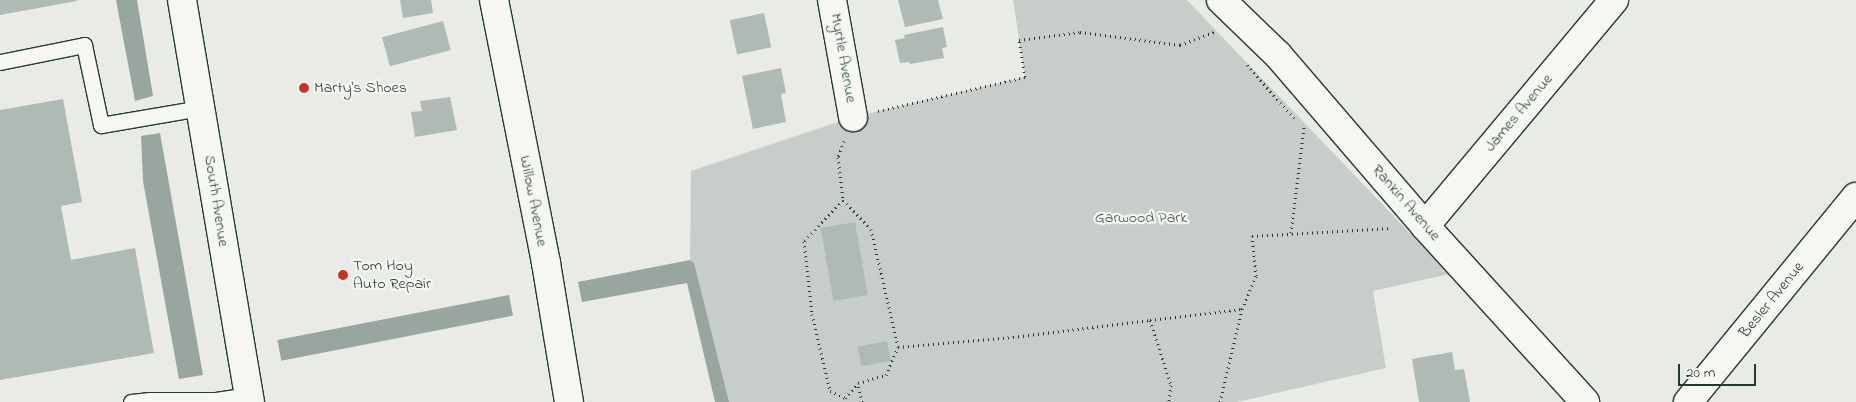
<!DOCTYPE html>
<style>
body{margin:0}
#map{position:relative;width:1856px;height:402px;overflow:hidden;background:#e9ebe7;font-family:"Indie Flower",sans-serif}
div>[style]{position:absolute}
.green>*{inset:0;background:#c7cec9}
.water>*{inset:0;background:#99a6a0;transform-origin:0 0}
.building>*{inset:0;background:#b0bab5;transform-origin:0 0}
.path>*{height:3px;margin-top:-1.5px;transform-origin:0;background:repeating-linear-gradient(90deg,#1f3d34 0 1px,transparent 0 5px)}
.roads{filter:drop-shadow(1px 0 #1f3d34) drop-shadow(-1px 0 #1f3d34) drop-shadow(0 1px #1f3d34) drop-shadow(0 -1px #1f3d34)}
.lane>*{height:15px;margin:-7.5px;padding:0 7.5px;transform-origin:7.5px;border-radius:7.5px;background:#f6f6f2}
.street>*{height:28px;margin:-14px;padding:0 14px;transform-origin:14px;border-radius:14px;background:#f6f6f2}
.secondary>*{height:28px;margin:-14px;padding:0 14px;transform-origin:14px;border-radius:14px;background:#f6f6f2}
.dots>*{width:14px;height:14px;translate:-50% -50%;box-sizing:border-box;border:2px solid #f6f6f2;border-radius:50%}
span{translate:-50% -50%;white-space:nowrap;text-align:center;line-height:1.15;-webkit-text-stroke:4.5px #f6f6f2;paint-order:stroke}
.street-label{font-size:16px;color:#1f3d34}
.poi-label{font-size:16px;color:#1f3d34}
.left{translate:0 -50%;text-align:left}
.park-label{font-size:16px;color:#415a52}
.scale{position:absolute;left:1678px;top:364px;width:78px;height:22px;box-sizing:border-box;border:2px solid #1f3d34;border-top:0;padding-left:6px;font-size:15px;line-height:18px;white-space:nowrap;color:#1f3d34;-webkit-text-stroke:4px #f6f6f2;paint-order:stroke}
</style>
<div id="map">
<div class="green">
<div style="clip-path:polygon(1013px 0,1187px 0,1449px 274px,1373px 291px,1386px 368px,1237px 402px,723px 402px,690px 271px,691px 171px,853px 117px,1025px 77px)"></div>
</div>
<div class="water">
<div style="clip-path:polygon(116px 0,137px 0,153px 96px,135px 101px)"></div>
<div style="clip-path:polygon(160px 133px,203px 375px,179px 379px,143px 181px,141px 136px)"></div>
<div style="clip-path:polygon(690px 260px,694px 263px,729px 402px,715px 402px,687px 283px,582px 302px,578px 282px)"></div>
<div style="left:509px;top:295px;width:21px;height:236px;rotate:79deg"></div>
</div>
<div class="building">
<div style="clip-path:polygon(0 0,77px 0,77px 1px,0 15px)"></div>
<div style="clip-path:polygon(400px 0,431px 0,433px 13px,403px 18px)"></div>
<div style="clip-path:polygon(898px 0,938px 0,943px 19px,905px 27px)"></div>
<div style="left:764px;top:13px;width:35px;height:35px;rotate:78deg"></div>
<div style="left:443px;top:21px;width:30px;height:63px;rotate:75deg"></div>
<div style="clip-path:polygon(943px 27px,947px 47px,942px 48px,944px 58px,910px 64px,909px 62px,900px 63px,895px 40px,905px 38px,904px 35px)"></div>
<div style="clip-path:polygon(781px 68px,786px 93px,781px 94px,786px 122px,753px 129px,742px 76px)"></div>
<div style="clip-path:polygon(450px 97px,457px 130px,415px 137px,411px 112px,422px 111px,420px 101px)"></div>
<div style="clip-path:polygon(63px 99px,82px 202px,61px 206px,71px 260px,135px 248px,154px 353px,0 380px,0 110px)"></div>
<div style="left:855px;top:222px;width:74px;height:35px;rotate:80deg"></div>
<div style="left:887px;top:341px;width:20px;height:30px;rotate:79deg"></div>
<div style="clip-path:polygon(1452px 352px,1455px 370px,1464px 369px,1470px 402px,1419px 402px,1412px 359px)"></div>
</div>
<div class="path">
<div style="left:1247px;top:65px;width:71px;rotate:48.4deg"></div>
<div style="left:878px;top:111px;width:151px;rotate:-13deg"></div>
<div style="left:1025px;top:77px;width:37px;rotate:-99deg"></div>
<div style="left:1019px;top:40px;width:62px;rotate:-7.5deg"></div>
<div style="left:1080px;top:32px;width:101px;rotate:7.4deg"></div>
<div style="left:1180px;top:45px;width:39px;rotate:-21deg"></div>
<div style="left:844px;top:141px;width:17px;rotate:111deg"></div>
<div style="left:838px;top:157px;width:43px;rotate:83.4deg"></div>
<div style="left:843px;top:200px;width:40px;rotate:46deg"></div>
<div style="left:871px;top:229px;width:121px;rotate:77.1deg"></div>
<div style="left:843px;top:200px;width:57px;rotate:133.6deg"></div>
<div style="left:804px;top:241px;width:73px;rotate:83.7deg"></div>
<div style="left:812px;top:314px;width:79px;rotate:76.8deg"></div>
<div style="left:830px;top:391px;width:17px;rotate:25deg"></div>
<div style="left:845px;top:398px;width:20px;rotate:-49deg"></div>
<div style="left:1291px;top:233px;width:107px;rotate:-83deg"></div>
<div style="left:1150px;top:320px;width:93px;rotate:-6.8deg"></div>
<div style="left:862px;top:402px;width:19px;rotate:-102deg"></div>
<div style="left:858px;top:383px;width:29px;rotate:-16deg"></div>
<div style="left:886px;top:375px;width:30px;rotate:-67deg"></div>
<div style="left:898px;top:347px;width:115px;rotate:-5deg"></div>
<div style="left:1013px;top:337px;width:138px;rotate:-7.1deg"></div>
<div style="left:1150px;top:320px;width:68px;rotate:72.1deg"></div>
<div style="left:1171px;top:385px;width:17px;rotate:97deg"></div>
<div style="left:1220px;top:402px;width:96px;rotate:-76.7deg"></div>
<div style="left:1242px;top:309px;width:36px;rotate:-67deg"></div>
<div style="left:1256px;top:276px;width:40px;rotate:-95.7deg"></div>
<div style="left:1252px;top:236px;width:140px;rotate:-3.3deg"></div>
</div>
<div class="roads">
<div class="lane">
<div style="left:0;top:62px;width:86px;rotate:-11.4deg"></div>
<div style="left:84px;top:45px;width:82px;rotate:78deg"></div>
<div style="left:101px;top:125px;width:100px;rotate:-9.7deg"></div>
<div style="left:131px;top:402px;width:19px;rotate:-6deg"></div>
<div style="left:150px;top:400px;width:66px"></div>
<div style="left:216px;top:400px;width:33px;rotate:-9deg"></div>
</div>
<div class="street">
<div style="left:494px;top:0;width:268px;rotate:78.8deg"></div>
<div style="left:546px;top:263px;width:141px;rotate:80.6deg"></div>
<div style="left:832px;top:0;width:119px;rotate:79.8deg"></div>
<div style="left:1221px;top:0;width:79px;rotate:44deg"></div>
<div style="left:1278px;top:55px;width:225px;rotate:49.3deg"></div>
<div style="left:1425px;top:226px;width:238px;rotate:47.7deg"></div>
<div style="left:1425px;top:226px;width:295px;rotate:-50.1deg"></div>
<div style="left:1688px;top:402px;width:265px;rotate:-50.7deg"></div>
</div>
<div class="secondary">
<div style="left:182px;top:0;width:408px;rotate:80.4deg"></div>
</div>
</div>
<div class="dots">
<div style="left:304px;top:88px;background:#c8321e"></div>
<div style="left:343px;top:275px;background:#c8321e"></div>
</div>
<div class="street-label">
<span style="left:843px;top:58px;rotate:80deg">Myrtle Avenue</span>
<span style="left:1519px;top:113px;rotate:-50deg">James Avenue</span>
<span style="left:216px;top:201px;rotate:81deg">South Avenue</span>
<span style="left:533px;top:201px;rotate:79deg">Willow Avenue</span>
<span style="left:1406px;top:203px;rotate:49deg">Rankin Avenue</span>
<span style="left:1772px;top:300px;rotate:-51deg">Besler Avenue</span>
</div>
<div class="poi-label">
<span class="left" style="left:314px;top:88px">Marty's Shoes</span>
<span class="left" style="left:353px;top:275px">Tom Hoy<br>Auto Repair</span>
</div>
<div class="park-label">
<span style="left:1141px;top:218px">Garwood Park</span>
</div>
<div class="scale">20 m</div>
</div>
